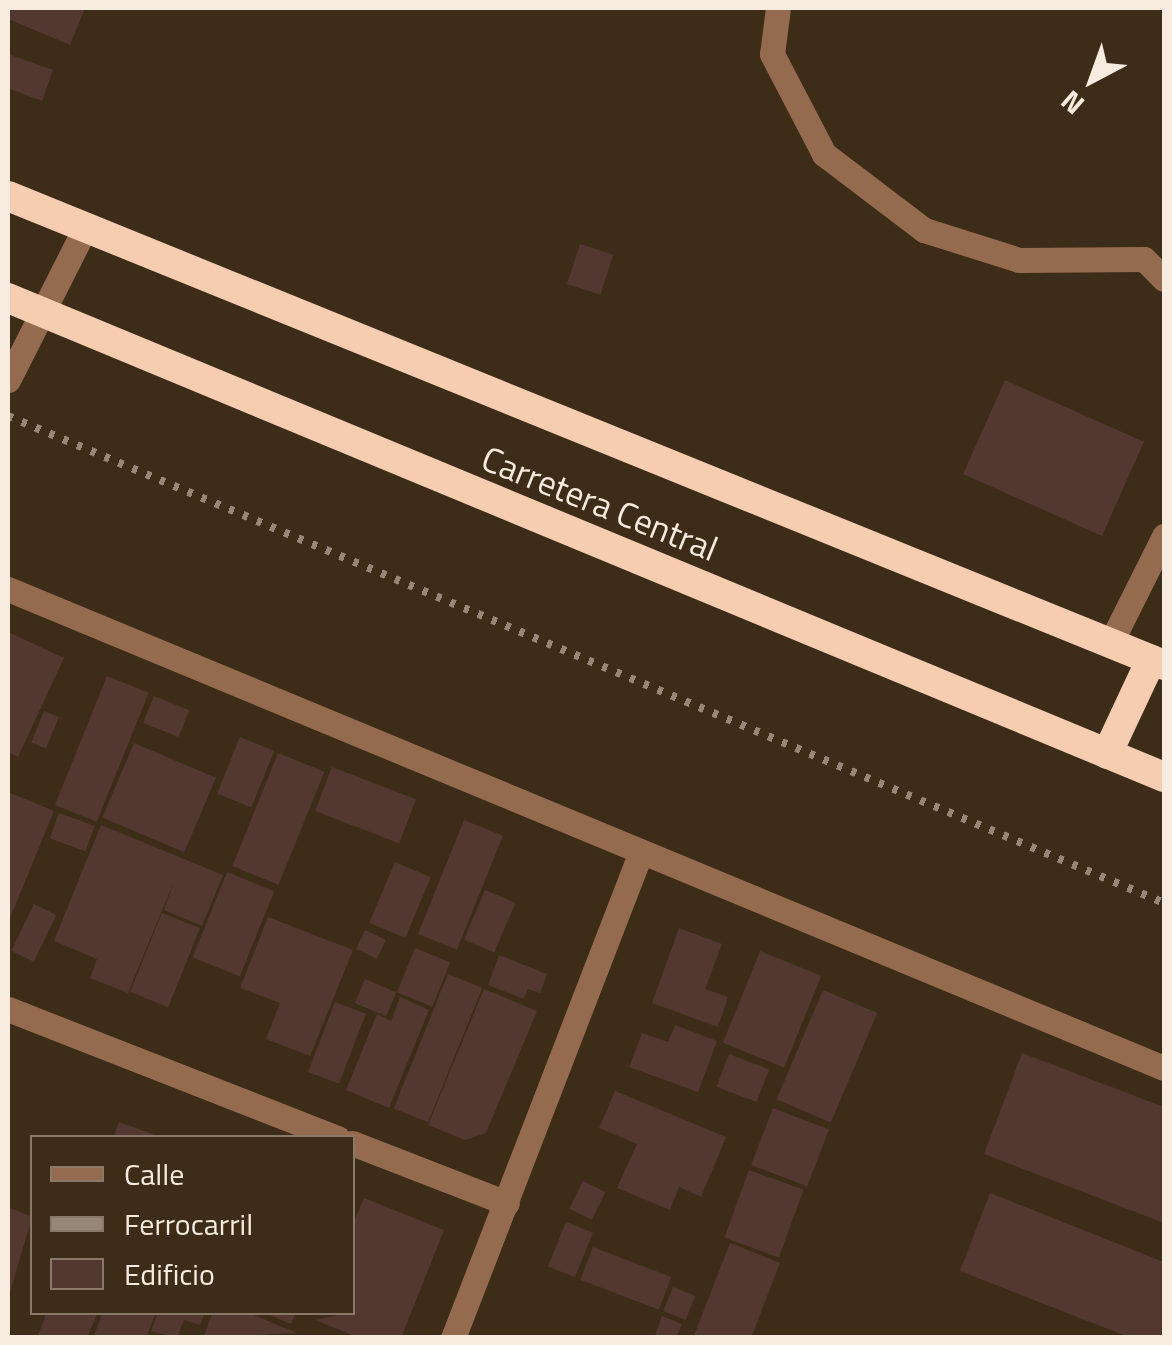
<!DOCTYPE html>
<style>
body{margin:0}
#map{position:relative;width:1172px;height:1345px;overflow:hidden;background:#3d2c18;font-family:"Titillium Web",sans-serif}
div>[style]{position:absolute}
.building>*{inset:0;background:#533831;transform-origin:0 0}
.minor>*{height:25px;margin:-12.5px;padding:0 12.5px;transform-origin:12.5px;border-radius:12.5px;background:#956b4f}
.highway>*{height:30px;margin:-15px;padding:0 15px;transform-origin:15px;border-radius:15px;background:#f6cdb1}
.rail>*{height:8px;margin-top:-4px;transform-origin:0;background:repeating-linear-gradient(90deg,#968777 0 5px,transparent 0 15px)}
span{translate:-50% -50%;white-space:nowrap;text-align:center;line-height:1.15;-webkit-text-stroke:9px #3d2c18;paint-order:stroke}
.street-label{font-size:35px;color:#f8ece0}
.frame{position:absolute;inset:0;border:10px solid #f8ece0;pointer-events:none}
.legend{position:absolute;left:30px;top:1135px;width:325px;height:180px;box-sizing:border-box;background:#3d2c18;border:2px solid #887968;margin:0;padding:12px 18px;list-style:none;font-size:30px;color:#f8ece0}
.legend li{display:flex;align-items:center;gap:20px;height:50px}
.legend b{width:50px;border:2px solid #887968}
.north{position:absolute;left:1042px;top:30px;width:100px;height:100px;-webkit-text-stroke:8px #3d2c18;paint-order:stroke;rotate:221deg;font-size:28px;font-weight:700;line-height:40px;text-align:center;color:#f8ece0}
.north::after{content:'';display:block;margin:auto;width:35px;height:45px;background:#f8ece0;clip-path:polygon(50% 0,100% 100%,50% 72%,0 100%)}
</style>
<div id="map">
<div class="building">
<div style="clip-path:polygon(8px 8px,85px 8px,70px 45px,8px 19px)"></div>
<div style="clip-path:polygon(8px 54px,53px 70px,42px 101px,8px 88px)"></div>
<div style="left:580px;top:244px;width:35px;height:42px;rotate:18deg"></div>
<div style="left:1005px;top:380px;width:152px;height:103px;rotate:24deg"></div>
<div style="clip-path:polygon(8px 632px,64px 658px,18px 757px,8px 752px)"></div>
<div style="left:107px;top:676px;width:45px;height:139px;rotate:22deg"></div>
<div style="left:154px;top:696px;width:38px;height:29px;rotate:22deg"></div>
<div style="left:44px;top:711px;width:16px;height:34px;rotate:22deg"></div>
<div style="left:240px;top:737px;width:37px;height:61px;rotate:22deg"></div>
<div style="left:134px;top:743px;width:89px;height:81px;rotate:23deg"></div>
<div style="left:278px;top:753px;width:50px;height:122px;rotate:22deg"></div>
<div style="left:332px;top:767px;width:90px;height:47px;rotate:21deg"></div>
<div style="clip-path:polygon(8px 792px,54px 811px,8px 923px)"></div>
<div style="left:59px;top:813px;width:38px;height:27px;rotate:20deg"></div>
<div style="left:464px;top:820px;width:42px;height:123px;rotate:22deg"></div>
<div style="clip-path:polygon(101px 825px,223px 875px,202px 926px,164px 910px,174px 881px,128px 993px,90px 978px,97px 959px,54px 941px)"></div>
<div style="left:395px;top:862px;width:39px;height:66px;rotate:23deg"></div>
<div style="left:227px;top:872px;width:51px;height:92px;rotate:22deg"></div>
<div style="left:485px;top:890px;width:33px;height:54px;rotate:23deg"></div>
<div style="left:34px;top:904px;width:25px;height:52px;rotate:26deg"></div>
<div style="left:162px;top:913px;width:41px;height:85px;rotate:22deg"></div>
<div style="clip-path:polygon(268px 917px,353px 950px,310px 1056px,266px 1039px,280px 1003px,240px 988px)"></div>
<div style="clip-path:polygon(679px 928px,722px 944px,705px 989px,728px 997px,718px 1027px,652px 1003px)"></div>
<div style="left:365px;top:930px;width:23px;height:21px;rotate:25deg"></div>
<div style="left:415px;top:948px;width:38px;height:48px;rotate:22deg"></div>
<div style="left:760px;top:951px;width:66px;height:99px;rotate:22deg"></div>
<div style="clip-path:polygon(499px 955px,547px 974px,540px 993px,528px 989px,524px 999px,488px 985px)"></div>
<div style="left:448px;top:974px;width:37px;height:145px;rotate:22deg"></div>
<div style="left:365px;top:979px;width:34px;height:26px;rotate:23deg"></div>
<div style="clip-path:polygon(484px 989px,537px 1011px,486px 1133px,465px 1140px,428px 1125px)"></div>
<div style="left:823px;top:990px;width:59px;height:119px;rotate:23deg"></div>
<div style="clip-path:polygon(400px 997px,429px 1010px,389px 1108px,346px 1090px,377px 1014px,391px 1021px)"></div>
<div style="left:335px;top:1002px;width:33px;height:75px;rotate:21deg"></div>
<div style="clip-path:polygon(675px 1025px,717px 1041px,698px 1092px,629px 1067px,642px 1033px,668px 1042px)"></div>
<div style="clip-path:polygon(1022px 1053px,1164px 1107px,1164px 1223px,984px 1154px)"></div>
<div style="left:729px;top:1054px;width:43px;height:35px;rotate:21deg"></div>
<div style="clip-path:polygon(615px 1091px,726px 1137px,701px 1197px,679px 1187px,670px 1210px,617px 1188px,637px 1144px,599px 1128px)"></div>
<div style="left:773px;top:1108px;width:60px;height:61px;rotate:21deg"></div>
<div style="clip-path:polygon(119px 1122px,161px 1137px,161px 1138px,113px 1138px)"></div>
<div style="left:749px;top:1170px;width:58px;height:72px;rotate:20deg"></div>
<div style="left:583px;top:1181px;width:25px;height:31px;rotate:26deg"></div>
<div style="clip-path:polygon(990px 1193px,1164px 1262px,1164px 1338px,1131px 1338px,960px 1271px)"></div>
<div style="clip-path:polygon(364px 1198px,444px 1230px,401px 1338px,360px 1338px,315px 1320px,352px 1312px,352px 1226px)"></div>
<div style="clip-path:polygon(8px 1207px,32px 1217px,8px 1299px)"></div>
<div style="left:566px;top:1222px;width:29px;height:48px;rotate:22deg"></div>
<div style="clip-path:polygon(730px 1243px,780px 1263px,751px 1338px,693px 1338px)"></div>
<div style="left:593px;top:1247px;width:84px;height:35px;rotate:21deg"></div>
<div style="left:673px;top:1287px;width:24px;height:26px;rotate:22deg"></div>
<div style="clip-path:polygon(47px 1312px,98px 1312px,87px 1338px,37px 1338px)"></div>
<div style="clip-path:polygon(103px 1312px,156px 1312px,146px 1338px,93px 1338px)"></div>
<div style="clip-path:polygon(158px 1312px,205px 1312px,200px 1325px,184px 1320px,177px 1338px,151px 1331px)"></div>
<div style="clip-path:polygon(213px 1312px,246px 1312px,297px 1333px,203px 1338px)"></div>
<div style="clip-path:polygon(263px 1312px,296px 1312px,291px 1324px)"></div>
<div style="clip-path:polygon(662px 1316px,682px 1324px,676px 1338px,655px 1336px)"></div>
</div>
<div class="minor">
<div style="left:778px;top:8px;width:46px;rotate:97.4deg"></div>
<div style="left:772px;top:54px;width:113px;rotate:62.5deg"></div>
<div style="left:824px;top:154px;width:126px;rotate:37.2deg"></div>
<div style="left:924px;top:230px;width:100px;rotate:17.5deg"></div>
<div style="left:1019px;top:260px;width:125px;rotate:-0.5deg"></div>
<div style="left:1144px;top:259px;width:28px;rotate:45deg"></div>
<div style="left:8px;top:380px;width:170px;rotate:-63.1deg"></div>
<div style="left:8px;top:589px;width:1251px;rotate:22.51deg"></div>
<div style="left:1111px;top:642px;width:119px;rotate:-63.4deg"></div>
<div style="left:8px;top:1009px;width:354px;rotate:21.4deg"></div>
<div style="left:352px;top:1143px;width:166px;rotate:21.2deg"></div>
<div style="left:453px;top:1338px;width:516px;rotate:-68.86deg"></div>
</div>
<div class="highway">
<div style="left:8px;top:196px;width:1248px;rotate:22.08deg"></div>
<div style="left:8px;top:298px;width:1251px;rotate:22.51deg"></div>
<div style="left:1107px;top:754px;width:104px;rotate:-64.9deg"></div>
</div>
<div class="rail">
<div style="left:8px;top:416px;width:1254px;rotate:22.84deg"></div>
</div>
<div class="street-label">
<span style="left:600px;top:503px;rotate:22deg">Carretera Central</span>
</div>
<div class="frame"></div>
<ul class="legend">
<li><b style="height:12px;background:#956b4f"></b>Calle</li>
<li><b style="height:12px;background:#968777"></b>Ferrocarril</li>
<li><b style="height:28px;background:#533831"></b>Edificio</li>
</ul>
<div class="north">N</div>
</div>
